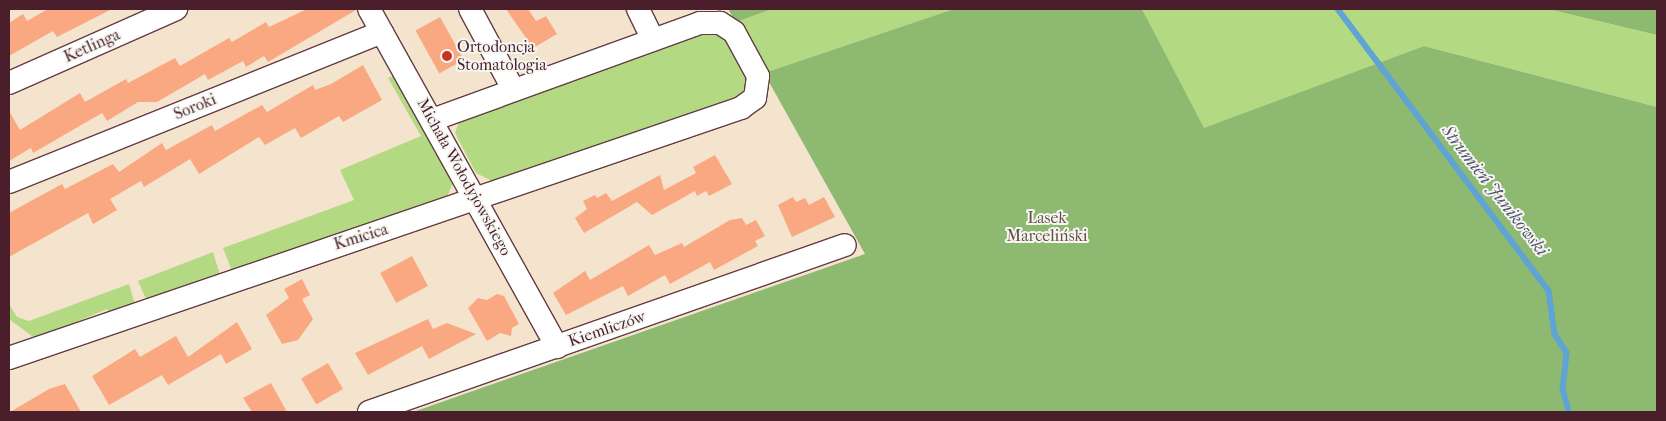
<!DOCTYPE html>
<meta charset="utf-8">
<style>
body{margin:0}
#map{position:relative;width:1666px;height:421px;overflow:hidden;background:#f4e4ce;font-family:"IM FELL French Canon",serif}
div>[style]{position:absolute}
.green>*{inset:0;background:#b3d983}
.forest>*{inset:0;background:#8eb971}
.stream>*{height:5.5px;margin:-2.75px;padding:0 2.75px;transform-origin:2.75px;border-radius:2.75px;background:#60a3d5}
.building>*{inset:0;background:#faa882;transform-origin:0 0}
.roads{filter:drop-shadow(1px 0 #643d43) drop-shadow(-1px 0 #643d43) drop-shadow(0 1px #643d43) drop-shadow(0 -1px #643d43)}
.minor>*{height:22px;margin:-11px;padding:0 11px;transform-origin:11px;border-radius:11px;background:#fff}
.dots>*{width:14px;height:14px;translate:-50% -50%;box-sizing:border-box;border:2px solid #f6f6f2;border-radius:50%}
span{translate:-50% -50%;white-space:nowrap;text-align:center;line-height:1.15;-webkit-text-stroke:4px #f6f6f2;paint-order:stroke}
.street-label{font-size:16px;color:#4a1f2b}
.poi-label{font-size:16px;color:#4a1f2b}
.left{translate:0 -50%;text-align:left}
.park-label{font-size:16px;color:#644e41}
.water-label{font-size:18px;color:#53546f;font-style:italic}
.frame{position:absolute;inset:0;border:10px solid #4a1f2b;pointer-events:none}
</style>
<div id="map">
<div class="green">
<div style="clip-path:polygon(772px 9px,954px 9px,764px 73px,736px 22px)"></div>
<div style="clip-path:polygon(1142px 9px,1548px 9px,1657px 35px,1657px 107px,1424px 46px,1204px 129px)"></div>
<div style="clip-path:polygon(721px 30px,752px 76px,741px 98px,492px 181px,476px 173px,455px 133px,459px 122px,697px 31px)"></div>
<div style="clip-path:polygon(393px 76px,453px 183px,447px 197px,232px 271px,223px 248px,354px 200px,340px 170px,421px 136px,388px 78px)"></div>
<div style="clip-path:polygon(213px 252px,220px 275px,146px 299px,138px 281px)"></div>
<div style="clip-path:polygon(129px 284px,135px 305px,109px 313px,107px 309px,36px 339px,9px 319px,9px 304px,17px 317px,29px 321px)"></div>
</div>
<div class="forest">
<div style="clip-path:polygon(728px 9px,772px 9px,736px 22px)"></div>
<div style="clip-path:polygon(954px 9px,1142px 9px,1204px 128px,1424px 46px,1657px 107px,1657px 412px,413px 412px,865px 254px,764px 73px)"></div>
<div style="clip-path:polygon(1548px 9px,1657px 9px,1657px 35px)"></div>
</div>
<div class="stream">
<div style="left:1338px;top:9px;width:352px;rotate:53.2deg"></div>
<div style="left:1549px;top:291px;width:43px;rotate:82.1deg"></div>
<div style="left:1555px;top:334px;width:22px;rotate:58deg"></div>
<div style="left:1567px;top:353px;width:36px;rotate:96deg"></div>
<div style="left:1563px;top:389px;width:24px;rotate:75deg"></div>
</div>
<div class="building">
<div style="clip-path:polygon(48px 9px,112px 9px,57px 37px,53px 31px,9px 56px,9px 23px,23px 14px,27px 21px)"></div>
<div style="clip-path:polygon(307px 9px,356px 10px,268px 62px,264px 56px,246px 67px,243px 61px,208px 80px,205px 74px,157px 102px,138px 102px,107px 121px,102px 113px,33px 153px,31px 148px,9px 161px,9px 111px,20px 130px,80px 93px,85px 102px,126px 79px,128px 83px,175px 58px,180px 66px,229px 38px,232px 42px,266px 22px,269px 27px)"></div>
<div style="clip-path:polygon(506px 9px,528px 9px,536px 21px,546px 16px,557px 34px,533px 48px)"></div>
<div style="left:440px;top:17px;width:49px;height:28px;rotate:61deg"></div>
<div style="clip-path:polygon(363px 65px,382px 100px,343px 122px,339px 116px,301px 138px,295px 128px,265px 145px,259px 137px,199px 174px,190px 159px,144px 187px,141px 181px,110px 199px,117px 210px,93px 224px,88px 213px,9px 257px,9px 213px,62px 184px,65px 189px,113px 164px,119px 172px,162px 143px,166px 150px,212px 125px,215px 131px,262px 105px,267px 112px,313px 85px,315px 90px,331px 84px)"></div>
<div style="clip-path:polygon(715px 155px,732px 184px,709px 196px,706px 191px,697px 196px,695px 191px,652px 215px,637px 202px,584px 233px,575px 218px,587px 209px,583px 201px,595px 195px,597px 198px,606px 193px,612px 201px,660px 175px,664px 190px,696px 173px,693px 167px)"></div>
<div style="clip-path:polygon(793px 197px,796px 202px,805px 198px,809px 205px,824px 197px,835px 217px,792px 237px,778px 205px)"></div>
<div style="clip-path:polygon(742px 218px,746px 225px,756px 220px,765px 236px,755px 241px,758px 246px,714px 270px,710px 262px,670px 284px,665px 275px,628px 296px,623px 286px,566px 315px,553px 293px,585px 271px,590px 280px,649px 245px,655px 255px,682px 243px,684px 247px,730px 220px)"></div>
<div style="left:412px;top:256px;width:34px;height:36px;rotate:62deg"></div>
<div style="clip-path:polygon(302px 279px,310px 295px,302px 299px,313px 319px,298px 340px,282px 344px,266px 315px,289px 298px,284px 289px)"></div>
<div style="clip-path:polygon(497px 294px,504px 296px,519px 324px,512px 328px,511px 336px,500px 333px,487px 341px,468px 308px,478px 298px,487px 300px)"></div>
<div style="clip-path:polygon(428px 319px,433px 329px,447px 323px,476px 334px,429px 359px,422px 346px,368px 375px,355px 353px)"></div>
<div style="clip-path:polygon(237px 322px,252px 349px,226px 364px,221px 354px,168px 385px,162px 375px,109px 405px,92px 376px,135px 349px,140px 357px,176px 336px,188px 357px)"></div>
<div style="left:328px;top:363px;width:30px;height:31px;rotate:60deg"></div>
<div style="clip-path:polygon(271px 383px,287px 412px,252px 412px,243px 398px)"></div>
<div style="clip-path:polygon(65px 384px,81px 412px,10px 412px,49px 389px)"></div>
</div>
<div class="roads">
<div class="minor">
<div style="left:369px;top:9px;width:387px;rotate:60.9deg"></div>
<div style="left:470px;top:9px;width:91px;rotate:61.7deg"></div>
<div style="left:638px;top:9px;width:34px;rotate:64deg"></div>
<div style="left:9px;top:83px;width:183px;rotate:-23.9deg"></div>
<div style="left:9px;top:182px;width:402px;rotate:-21.9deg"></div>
<div style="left:9px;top:358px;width:774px;rotate:-18.86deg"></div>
<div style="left:741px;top:108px;width:17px;rotate:-36deg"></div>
<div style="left:755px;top:98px;width:22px;rotate:-82deg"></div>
<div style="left:758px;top:76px;width:50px;rotate:-118.6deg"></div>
<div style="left:734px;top:32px;width:17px;rotate:-147deg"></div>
<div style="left:720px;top:23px;width:20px;rotate:180deg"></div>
<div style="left:700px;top:23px;width:285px;rotate:160.1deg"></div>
<div style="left:369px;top:412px;width:504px;rotate:-19.33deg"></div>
</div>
</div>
<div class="dots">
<div style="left:447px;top:56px;background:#c8321e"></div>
</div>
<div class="street-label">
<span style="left:92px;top:46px;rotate:-24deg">Ketlinga</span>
<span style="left:195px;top:107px;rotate:-22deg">Soroki</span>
<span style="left:464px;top:177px;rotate:61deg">Michała Wołodyjowskiego</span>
<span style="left:361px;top:237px;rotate:-17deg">Kmicica</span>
<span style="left:607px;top:329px;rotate:-19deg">Kiemliczów</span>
</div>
<div class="poi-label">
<span class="left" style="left:457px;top:56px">Ortodoncja<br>Stomatologia</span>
</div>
<div class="park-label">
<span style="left:1047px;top:227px">Lasek<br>Marceliński</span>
</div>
<div class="water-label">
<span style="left:1494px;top:191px;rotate:52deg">Strumień Junikowski</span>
</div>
<div class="frame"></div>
</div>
